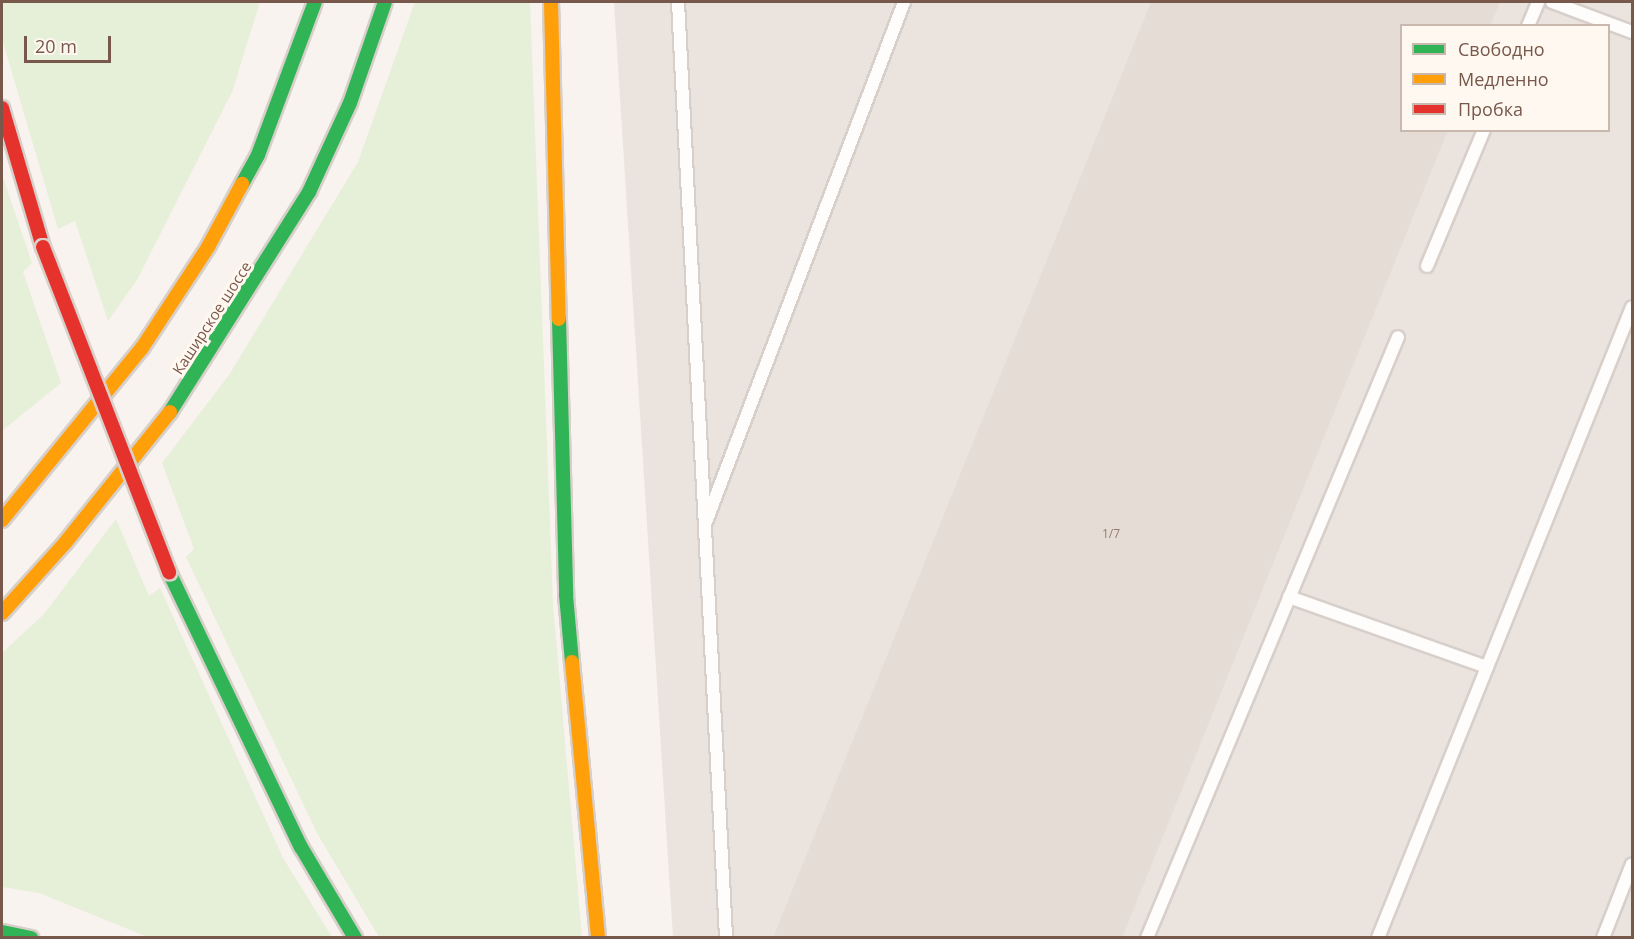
<!DOCTYPE html>
<meta charset="utf-8">
<style>
body{margin:0}
#map{position:relative;width:1634px;height:939px;overflow:hidden;background:#f8f3ee;font-family:"Open Sans",sans-serif}
div>[style]{position:absolute}
.industrial>*{inset:0;background:#ebe3de}
.green>*{inset:0;background:#e6efd8}
.building>*{inset:0;background:#e5dcd5}
.roads{filter:drop-shadow(2px 0 #d7cfca) drop-shadow(-2px 0 #d7cfca) drop-shadow(0 2px #d7cfca) drop-shadow(0 -2px #d7cfca)}
.lane>*{height:12px;margin:-6px;padding:0 6px;transform-origin:6px;border-radius:6px;background:#fefdfc}
.fast>*{height:14px;margin:-7px;padding:0 7px;transform-origin:7px;border-radius:7px;background:#30b455}
.slow>*{height:14px;margin:-7px;padding:0 7px;transform-origin:7px;border-radius:7px;background:#ff9f0a}
.jam>*{height:14px;margin:-7px;padding:0 7px;transform-origin:7px;border-radius:7px;background:#e5322d}
.bridges{filter:drop-shadow(2px 0 #dad0ca) drop-shadow(-2px 0 #dad0ca) drop-shadow(0 2px #dad0ca) drop-shadow(0 -2px #dad0ca)}
.jam-bridge>*{height:14px;margin:-7px;padding:0 7px;transform-origin:7px;border-radius:7px;background:#e5322d}
span{translate:-50% -50%;white-space:nowrap;text-align:center;line-height:1.15;-webkit-text-stroke:6px #fff8f0;paint-order:stroke}
.number-label{font-size:12px;color:#957b70}
.number-label span{-webkit-text-stroke-width:0}
.street-label{font-size:15px;color:#78584b}
.frame{position:absolute;inset:0;border:3px solid #78584b;pointer-events:none}
.legend{position:absolute;left:1400px;top:24px;width:210px;height:108px;box-sizing:border-box;background:#fff8f0;border:2px solid #c9b8ae;margin:0;padding:8px 10px;list-style:none;font-size:18px;color:#78584b}
.legend li{display:flex;align-items:center;gap:12px;height:30px}
.legend b{width:30px;border:2px solid #c9b8ae}
.scale{position:absolute;left:24px;top:36px;width:87px;height:27px;box-sizing:border-box;border:3px solid #78584b;border-top:0;padding-left:8px;font-size:18px;line-height:21px;white-space:nowrap;color:#78584b;-webkit-text-stroke:4px #fff8f0;paint-order:stroke}
</style>
<div id="map">
<div class="industrial">
<div style="clip-path:polygon(evenodd,614px 2px,1632px 2px,1632px 937px,673px 937px,614px 2px,1402px 26px,1608px 26px,1608px 130px,1402px 130px,1402px 26px)"></div>
</div>
<div class="green">
<div style="clip-path:polygon(2px 2px,260px 2px,232px 92px,137px 280px,108px 321px,75px 221px,58px 229px,3px 42px)"></div>
<div style="clip-path:polygon(415px 2px,530px 2px,553px 604px,582px 937px,379px 937px,318px 835px,186px 557px,194px 549px,162px 463px,229px 375px,358px 162px)"></div>
<div style="clip-path:polygon(2px 174px,32px 263px,23px 272px,61px 383px,2px 431px)"></div>
<div style="clip-path:polygon(116px 519px,149px 596px,160px 588px,283px 858px,332px 937px,148px 937px,39px 893px,2px 887px,2px 653px,44px 614px)"></div>
</div>
<div class="building">
<div style="clip-path:polygon(1151px 2px,1500px 2px,1490px 26px,1402px 26px,1402px 130px,1448px 130px,1122px 938px,773px 938px)"></div>
</div>
<div class="roads">
<div class="lane">
<div style="left:678px;top:2px;width:937px;rotate:87.06deg"></div>
<div style="left:1552px;top:2px;width:85px;rotate:20.6deg"></div>
<div style="left:1528px;top:26px;width:26px;rotate:-67deg"></div>
<div style="left:1427px;top:266px;width:147px;rotate:-67.3deg"></div>
<div style="left:706px;top:522px;width:556px;rotate:-69.15deg"></div>
<div style="left:1289px;top:597px;width:210px;rotate:19.5deg"></div>
<div style="left:1147px;top:938px;width:651px;rotate:-67.33deg"></div>
<div style="left:1378px;top:938px;width:680px;rotate:-68.07deg"></div>
<div style="left:1603px;top:938px;width:79px;rotate:-68.6deg"></div>
</div>
<div class="fast">
<div style="left:242px;top:184px;width:33px;rotate:-61deg"></div>
<div style="left:258px;top:155px;width:163px;rotate:-69.6deg"></div>
<div style="left:559px;top:319px;width:276px;rotate:88.5deg"></div>
<div style="left:566px;top:595px;width:67px;rotate:84.9deg"></div>
<div style="left:170px;top:412px;width:260px;rotate:-57.7deg"></div>
<div style="left:309px;top:192px;width:98px;rotate:-65.3deg"></div>
<div style="left:350px;top:103px;width:107px;rotate:-70.9deg"></div>
<div style="left:169px;top:572px;width:305px;rotate:64.4deg"></div>
<div style="left:301px;top:847px;width:106px;rotate:59.3deg"></div>
<div style="left:2px;top:932px;width:30px;rotate:12deg"></div>
</div>
<div class="slow">
<div style="left:551px;top:2px;width:317px;rotate:88.6deg"></div>
<div style="left:2px;top:520px;width:222px;rotate:-50.9deg"></div>
<div style="left:142px;top:348px;width:121px;rotate:-56.8deg"></div>
<div style="left:208px;top:247px;width:72px;rotate:-61.6deg"></div>
<div style="left:2px;top:613px;width:94px;rotate:-48deg"></div>
<div style="left:65px;top:543px;width:168px;rotate:-51.3deg"></div>
<div style="left:572px;top:662px;width:277px;rotate:84.6deg"></div>
</div>
<div class="jam">
<div style="left:2px;top:108px;width:145px;rotate:73.6deg"></div>
</div>
</div>
<div class="bridges">
<div class="jam-bridge">
<div style="left:43px;top:247px;width:349px;rotate:68.8deg"></div>
</div>
</div>
<div class="number-label">
<span style="left:1111px;top:534px">1/7</span>
</div>
<div class="street-label">
<span style="left:212px;top:318px;rotate:-57deg">Каширское шоссе</span>
</div>
<div class="frame"></div>
<ul class="legend">
<li><b style="height:8px;background:#30b455"></b>Свободно</li>
<li><b style="height:8px;background:#ff9f0a"></b>Медленно</li>
<li><b style="height:8px;background:#e5322d"></b>Пробка</li>
</ul>
<div class="scale">20 m</div>
</div>
